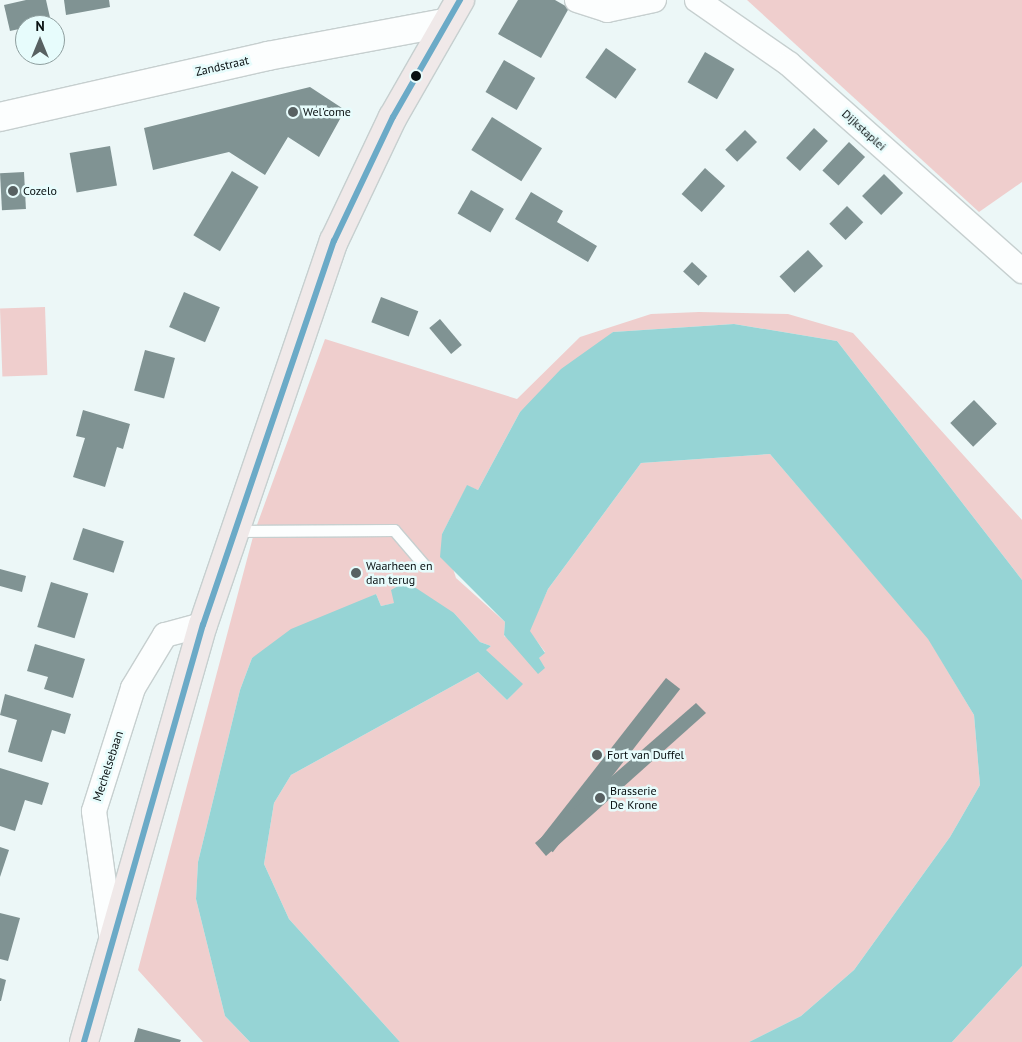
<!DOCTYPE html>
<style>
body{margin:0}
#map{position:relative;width:1022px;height:1042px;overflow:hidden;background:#ecf7f7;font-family:"PT Sans",sans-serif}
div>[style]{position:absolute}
.forest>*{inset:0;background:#efcecd;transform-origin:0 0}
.water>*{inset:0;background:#96d4d5}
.building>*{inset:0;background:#809393;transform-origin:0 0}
.roads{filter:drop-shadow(1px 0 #c6cfcf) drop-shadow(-1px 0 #c6cfcf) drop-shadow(0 1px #c6cfcf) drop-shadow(0 -1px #c6cfcf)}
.service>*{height:11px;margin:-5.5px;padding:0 5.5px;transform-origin:5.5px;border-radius:5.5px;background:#fcfefe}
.minor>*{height:24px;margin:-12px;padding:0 12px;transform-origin:12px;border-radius:12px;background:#fcfefe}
.tertiary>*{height:28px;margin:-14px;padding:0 14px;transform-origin:14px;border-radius:14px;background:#fcfefe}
.primary>*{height:28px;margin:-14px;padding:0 14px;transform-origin:14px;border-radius:14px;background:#f0e9e9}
.bus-1>*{height:6px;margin:-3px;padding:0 3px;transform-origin:3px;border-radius:3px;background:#6baac7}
.dots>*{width:14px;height:14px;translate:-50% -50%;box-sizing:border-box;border:2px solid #e7fcfc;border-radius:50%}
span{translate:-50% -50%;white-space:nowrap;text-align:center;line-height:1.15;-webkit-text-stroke:5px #e7fcfc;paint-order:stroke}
.street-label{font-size:12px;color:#091011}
.poi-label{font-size:12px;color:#091011}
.left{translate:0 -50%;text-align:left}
.north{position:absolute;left:15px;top:15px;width:50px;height:50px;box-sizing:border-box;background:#e7fcfc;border:1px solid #8e9e9e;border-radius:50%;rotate:0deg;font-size:14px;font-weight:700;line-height:20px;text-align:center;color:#091011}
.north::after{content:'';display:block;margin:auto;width:18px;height:22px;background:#586162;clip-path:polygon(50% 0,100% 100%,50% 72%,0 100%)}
</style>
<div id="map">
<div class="forest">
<div style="clip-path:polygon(747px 0,1022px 0,1022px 182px,979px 212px)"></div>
<div style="left:45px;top:307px;width:68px;height:45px;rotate:88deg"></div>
<div style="clip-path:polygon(699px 312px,788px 314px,853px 333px,1022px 520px,1022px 580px,837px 341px,734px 324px,613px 332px,520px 412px,478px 490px,467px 486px,442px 534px,456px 578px,505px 622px,504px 636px,539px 658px,545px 652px,529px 631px,548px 589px,641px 463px,770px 454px,928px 638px,974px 715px,980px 785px,950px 837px,854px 970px,801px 1016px,749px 1042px,400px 1042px,289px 919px,264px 864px,274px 803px,291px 775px,478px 672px,507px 700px,522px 684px,485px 650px,491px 646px,480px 642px,454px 613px,395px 603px,381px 606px,376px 594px,252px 658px,240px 690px,198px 862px,196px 899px,225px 1016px,250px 1042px,203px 1042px,138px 970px,254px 533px,325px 339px,517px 399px,580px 337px,651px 314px)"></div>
<div style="clip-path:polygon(1022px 966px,1022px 1042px,952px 1042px)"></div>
</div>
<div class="water">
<div style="clip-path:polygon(734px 324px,837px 341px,1022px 580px,1022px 966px,952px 1042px,749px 1042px,801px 1016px,854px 970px,950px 837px,980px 785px,974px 715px,928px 639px,770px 454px,641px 463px,548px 589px,530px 631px,545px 653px,539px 658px,545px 668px,538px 674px,504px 635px,505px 622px,440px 557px,442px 534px,467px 485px,478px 490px,520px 412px,561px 369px,613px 332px)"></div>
<div style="clip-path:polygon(400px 585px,416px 588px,454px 613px,480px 642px,491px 646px,486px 650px,523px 684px,507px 700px,478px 672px,291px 775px,274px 803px,264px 864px,289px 919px,400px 1042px,250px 1042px,225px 1016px,196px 899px,198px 862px,240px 690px,252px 658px,291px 629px,376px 594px,381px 606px,394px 603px,391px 590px)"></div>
</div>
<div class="building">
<div style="clip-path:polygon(26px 0,46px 0,51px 22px,10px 31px,4px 5px)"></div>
<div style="clip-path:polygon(64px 0,109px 0,110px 7px,66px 15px)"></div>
<div style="clip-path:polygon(518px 0,555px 0,569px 8px,541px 58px,498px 34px)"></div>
<div style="left:606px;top:48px;width:37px;height:36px;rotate:35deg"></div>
<div style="left:705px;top:52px;width:34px;height:35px;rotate:30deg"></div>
<div style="left:504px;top:60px;width:36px;height:37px;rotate:30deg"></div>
<div style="clip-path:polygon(310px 87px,345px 110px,319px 157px,288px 137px,265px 175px,229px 152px,153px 170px,144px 128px)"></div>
<div style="left:492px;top:117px;width:59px;height:39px;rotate:32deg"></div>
<div style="left:814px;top:128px;width:19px;height:41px;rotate:43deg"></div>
<div style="left:745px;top:130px;width:17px;height:28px;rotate:45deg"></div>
<div style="left:849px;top:142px;width:22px;height:39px;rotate:43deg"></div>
<div style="left:110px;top:146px;width:40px;height:41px;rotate:80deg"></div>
<div style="left:705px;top:168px;width:27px;height:35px;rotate:42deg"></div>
<div style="left:232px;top:171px;width:31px;height:75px;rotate:31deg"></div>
<div style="left:24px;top:172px;width:37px;height:24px;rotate:87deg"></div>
<div style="left:884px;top:174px;width:27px;height:31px;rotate:45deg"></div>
<div style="left:471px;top:190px;width:38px;height:27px;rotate:30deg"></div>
<div style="clip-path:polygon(531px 192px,563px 211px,557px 222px,597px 246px,588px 262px,515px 219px)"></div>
<div style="left:847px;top:206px;width:23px;height:25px;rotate:45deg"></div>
<div style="left:808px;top:250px;width:22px;height:39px;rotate:47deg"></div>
<div style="left:692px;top:262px;width:21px;height:13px;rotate:43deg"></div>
<div style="left:184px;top:292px;width:39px;height:38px;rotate:23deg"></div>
<div style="left:381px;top:297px;width:40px;height:27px;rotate:21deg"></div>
<div style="left:440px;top:319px;width:34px;height:14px;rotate:50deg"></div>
<div style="left:145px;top:350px;width:31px;height:42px;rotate:15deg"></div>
<div style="left:974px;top:400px;width:33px;height:33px;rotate:46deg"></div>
<div style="clip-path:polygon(83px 410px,130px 424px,123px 449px,117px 447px,105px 487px,73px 477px,85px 438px,76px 436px)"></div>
<div style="left:83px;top:528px;width:43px;height:33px;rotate:18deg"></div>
<div style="clip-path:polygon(0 569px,26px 576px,22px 592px,0 586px)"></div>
<div style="left:51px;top:582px;width:39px;height:47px;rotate:17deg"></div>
<div style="clip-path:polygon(35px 644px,85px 659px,73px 698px,44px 689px,48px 677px,27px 671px)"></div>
<div style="left:666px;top:678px;width:18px;height:207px;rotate:38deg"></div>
<div style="clip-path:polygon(5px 694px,71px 714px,65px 734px,52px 730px,42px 762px,8px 752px,17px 720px,0 715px)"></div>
<div style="clip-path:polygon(696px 703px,706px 713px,546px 856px,535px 843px)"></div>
<div style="clip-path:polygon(0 768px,49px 783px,42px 805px,25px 800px,15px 831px,0 826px)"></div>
<div style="clip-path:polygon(0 847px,9px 850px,0 877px)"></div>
<div style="clip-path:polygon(0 913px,20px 918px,8px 961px,0 959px)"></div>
<div style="clip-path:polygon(0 978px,6px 980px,1px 1001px,0 1001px)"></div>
<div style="clip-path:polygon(138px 1028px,181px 1040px,180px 1042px,134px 1042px)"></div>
</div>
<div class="roads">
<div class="service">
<div style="left:235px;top:531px;width:159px;rotate:-0.4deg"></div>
<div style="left:394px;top:530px;width:46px;rotate:49.4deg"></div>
</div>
<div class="minor">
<div style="left:577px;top:0;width:32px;rotate:18deg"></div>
<div style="left:607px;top:10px;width:48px;rotate:-12deg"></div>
<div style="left:697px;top:0;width:112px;rotate:34.8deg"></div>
<div style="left:789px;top:64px;width:312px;rotate:41.6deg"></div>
<div style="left:112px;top:941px;width:131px;rotate:-97.9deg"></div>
<div style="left:94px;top:811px;width:129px;rotate:-72.4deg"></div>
<div style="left:133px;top:688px;width:62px;rotate:-58.9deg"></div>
<div style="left:165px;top:635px;width:39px;rotate:-15deg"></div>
</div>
<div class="tertiary">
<div style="left:0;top:117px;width:275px;rotate:-12.8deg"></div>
<div style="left:268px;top:56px;width:180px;rotate:-10.6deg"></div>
</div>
<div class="primary">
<div style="left:84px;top:1042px;width:434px;rotate:-74.1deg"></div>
<div style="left:203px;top:625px;width:406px;rotate:-71.2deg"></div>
<div style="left:334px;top:241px;width:137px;rotate:-64.6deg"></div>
<div style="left:393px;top:117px;width:135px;rotate:-60.2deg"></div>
</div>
</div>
<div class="bus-1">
<div style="left:84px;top:1042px;width:434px;rotate:-74.1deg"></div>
<div style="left:203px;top:625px;width:406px;rotate:-71.2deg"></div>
<div style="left:334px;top:241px;width:137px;rotate:-64.6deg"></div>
<div style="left:393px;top:117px;width:135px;rotate:-60.2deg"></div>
</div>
<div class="dots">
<div style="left:416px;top:76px;background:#091011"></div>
<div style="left:293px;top:112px;background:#586162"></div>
<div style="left:13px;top:191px;background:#586162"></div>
<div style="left:356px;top:573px;background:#586162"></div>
<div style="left:597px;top:755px;background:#586162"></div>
<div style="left:600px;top:798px;background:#586162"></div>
</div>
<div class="street-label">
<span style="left:222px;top:66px;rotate:-13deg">Zandstraat</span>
<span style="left:864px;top:130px;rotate:42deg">Dijkstaplei</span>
<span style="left:108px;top:766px;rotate:-72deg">Mechelsebaan</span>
</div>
<div class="poi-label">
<span class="left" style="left:303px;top:112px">Wel'come</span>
<span class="left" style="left:23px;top:191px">Cozelo</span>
<span class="left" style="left:366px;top:573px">Waarheen en<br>dan terug</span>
<span class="left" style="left:607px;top:755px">Fort van Duffel</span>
<span class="left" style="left:610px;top:798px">Brasserie<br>De Krone</span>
</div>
<div class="north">N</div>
</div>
